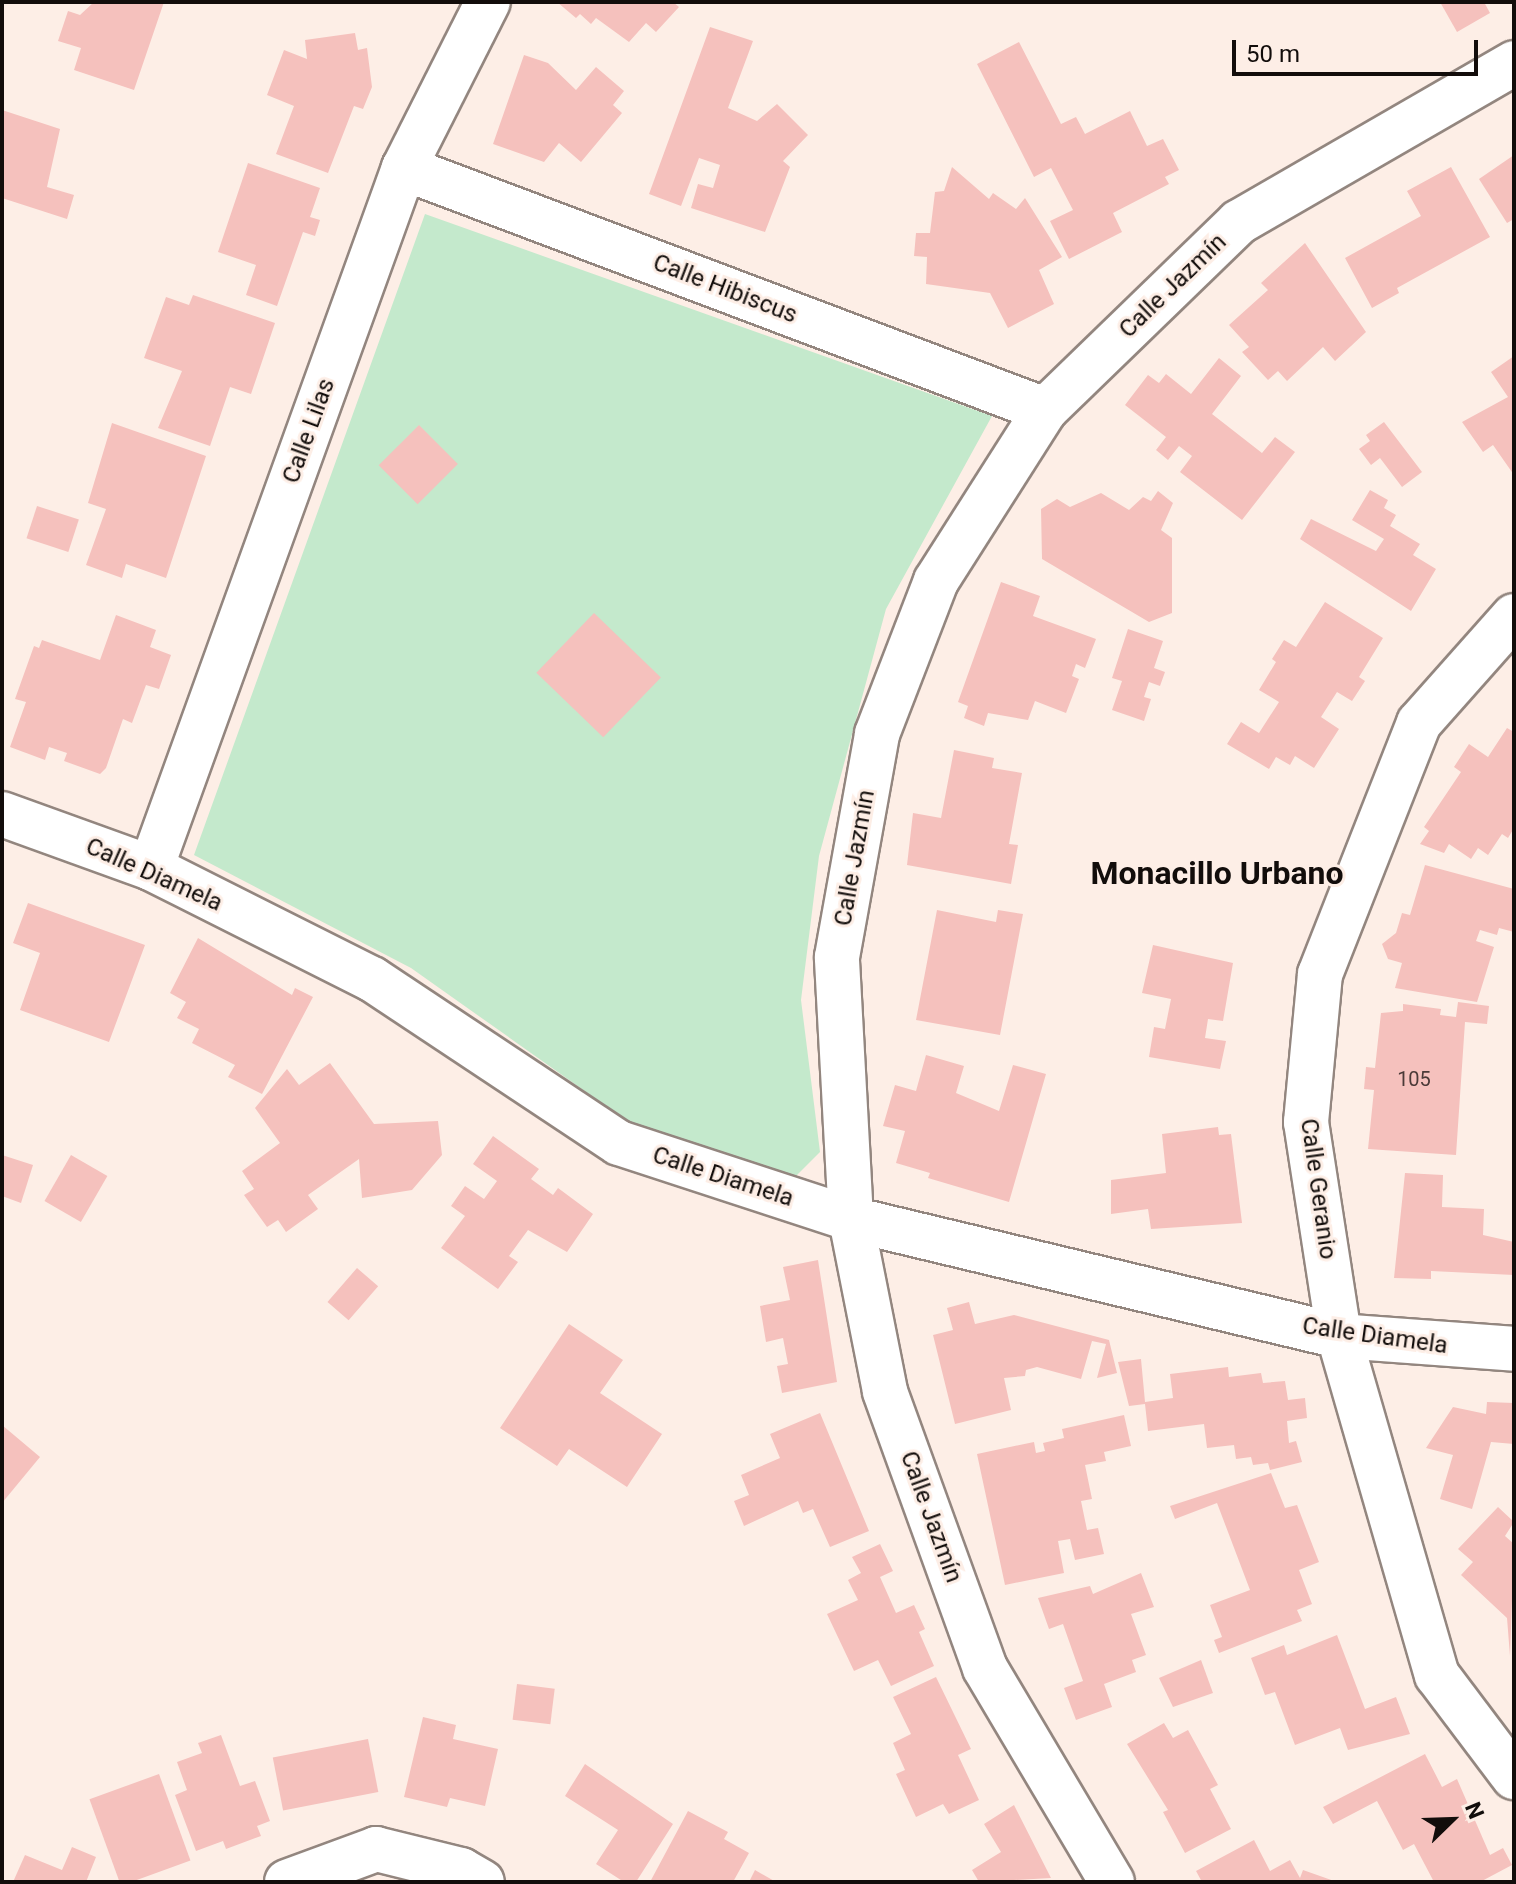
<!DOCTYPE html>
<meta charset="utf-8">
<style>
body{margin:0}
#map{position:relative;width:1516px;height:1884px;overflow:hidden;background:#fdeee6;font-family:Roboto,sans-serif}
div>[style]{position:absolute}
.green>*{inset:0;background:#c4e9cc}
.building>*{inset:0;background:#f5c1bd;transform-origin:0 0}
.roads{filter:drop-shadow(2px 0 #93867f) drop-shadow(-2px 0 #93867f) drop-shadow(0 2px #93867f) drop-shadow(0 -2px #93867f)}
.minor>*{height:44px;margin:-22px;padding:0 22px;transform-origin:22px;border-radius:22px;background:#fff}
span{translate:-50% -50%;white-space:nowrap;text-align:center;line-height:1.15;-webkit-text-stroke:6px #fdeee6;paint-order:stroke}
.number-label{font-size:20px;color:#4b3a38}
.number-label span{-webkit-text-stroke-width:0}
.street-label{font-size:24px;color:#120d0b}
.district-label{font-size:32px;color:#120d0b;font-weight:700}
.frame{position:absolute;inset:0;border:4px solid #120d0b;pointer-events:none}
.north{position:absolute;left:1412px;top:1780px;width:80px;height:80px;-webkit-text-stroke:6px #fdeee6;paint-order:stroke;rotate:67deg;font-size:22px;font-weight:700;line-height:32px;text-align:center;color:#120d0b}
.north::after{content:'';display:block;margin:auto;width:28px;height:36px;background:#120d0b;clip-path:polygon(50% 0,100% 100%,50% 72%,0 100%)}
.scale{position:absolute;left:1232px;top:40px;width:246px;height:36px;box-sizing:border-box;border:4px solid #120d0b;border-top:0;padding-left:10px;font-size:24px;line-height:28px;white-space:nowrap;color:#120d0b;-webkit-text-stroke:6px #fdeee6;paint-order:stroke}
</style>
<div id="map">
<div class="green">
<div style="clip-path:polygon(425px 214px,992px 416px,886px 609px,819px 856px,801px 1000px,820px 1152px,795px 1177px,627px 1121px,411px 968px,194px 855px)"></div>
</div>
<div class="building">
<div style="clip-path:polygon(94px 2px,164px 2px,134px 90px,74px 70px,81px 48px,58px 41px,68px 11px,80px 15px)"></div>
<div style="clip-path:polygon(557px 2px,673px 2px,679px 7px,656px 32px,646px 23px,629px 42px,596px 18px,591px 24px,580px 14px,576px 18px)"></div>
<div style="clip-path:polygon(1440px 2px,1484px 2px,1490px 13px,1457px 32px)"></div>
<div style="clip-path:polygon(710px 27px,753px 41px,728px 108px,757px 121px,777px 104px,808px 135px,783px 161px,790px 167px,765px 232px,691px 208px,698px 184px,713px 188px,720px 165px,699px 158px,681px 206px,649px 194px)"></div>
<div style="clip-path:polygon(355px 33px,358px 50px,367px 48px,372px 87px,363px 109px,354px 106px,328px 173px,276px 154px,294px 106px,267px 95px,284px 50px,307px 59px,305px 40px)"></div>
<div style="clip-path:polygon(1019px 42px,1061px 124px,1076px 117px,1085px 134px,1130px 111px,1147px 146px,1163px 139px,1179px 170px,1165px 177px,1169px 184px,1113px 213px,1122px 232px,1069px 259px,1050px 221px,1073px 210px,1051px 168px,1034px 177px,977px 64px)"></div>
<div style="clip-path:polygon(524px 55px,548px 63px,576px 90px,596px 67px,624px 91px,613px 105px,622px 113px,581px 162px,559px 143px,544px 162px,493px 144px)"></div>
<div style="clip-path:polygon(2px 110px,60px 129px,47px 187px,74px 195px,67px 219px,2px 198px)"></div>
<div style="clip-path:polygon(1514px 155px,1514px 219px,1507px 223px,1479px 179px)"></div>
<div style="clip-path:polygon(248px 163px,320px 188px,310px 217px,320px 220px,315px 236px,303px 232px,277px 306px,246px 295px,256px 265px,218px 252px)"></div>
<div style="clip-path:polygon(952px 167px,989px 199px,993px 193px,1016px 209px,1025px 198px,1062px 257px,1039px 270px,1054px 304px,1008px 328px,990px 293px,926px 284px,927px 257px,914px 256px,916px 233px,930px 233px,935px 192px,944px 191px)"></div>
<div style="clip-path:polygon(1451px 167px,1490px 237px,1397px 288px,1399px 293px,1372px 308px,1345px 258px,1421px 216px,1407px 191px)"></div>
<div style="clip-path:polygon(1305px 243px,1366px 332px,1335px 361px,1323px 347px,1287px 381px,1278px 371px,1268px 380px,1242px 352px,1249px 347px,1229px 325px,1268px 290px,1261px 283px)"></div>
<div style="clip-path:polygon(193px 295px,275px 323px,251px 394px,230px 387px,210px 446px,158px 428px,182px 371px,144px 358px,166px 297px,189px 305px)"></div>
<div style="clip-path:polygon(1514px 356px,1514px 475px,1493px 445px,1483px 452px,1462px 422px,1508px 397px,1491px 372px)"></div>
<div style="clip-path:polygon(1219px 358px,1241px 376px,1212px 414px,1262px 453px,1275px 437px,1295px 452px,1242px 520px,1180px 472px,1192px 456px,1179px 446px,1168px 460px,1156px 450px,1166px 437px,1125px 405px,1148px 375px,1159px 383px,1166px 374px,1191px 394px)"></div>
<div style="clip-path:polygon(1384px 422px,1422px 472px,1402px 487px,1380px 458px,1371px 465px,1359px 449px,1370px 441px,1366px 435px)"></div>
<div style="clip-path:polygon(112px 423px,206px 456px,166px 578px,126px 564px,122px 578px,86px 565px,106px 509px,88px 503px)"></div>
<div style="left:419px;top:425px;width:55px;height:57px;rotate:45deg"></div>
<div style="clip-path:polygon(1370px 490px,1388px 500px,1384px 508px,1396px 515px,1390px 526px,1420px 544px,1413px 555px,1436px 569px,1411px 611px,1300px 539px,1311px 519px,1376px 551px,1384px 539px,1352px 520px)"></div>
<div style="clip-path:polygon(1158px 491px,1173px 503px,1161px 530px,1172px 538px,1172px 613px,1149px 622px,1042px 559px,1041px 509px,1057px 499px,1070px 507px,1101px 493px,1129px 510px,1143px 497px,1151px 501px)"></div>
<div style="left:37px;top:506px;width:44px;height:34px;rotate:18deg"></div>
<div style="clip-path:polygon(1001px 582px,1040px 596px,1033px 616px,1096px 639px,1085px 668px,1076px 664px,1072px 676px,1079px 679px,1066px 713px,1035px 701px,1028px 720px,988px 713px,984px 726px,964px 718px,968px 706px,958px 702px)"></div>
<div style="clip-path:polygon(1325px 602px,1383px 638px,1359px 677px,1365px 681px,1352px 701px,1337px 692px,1321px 717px,1339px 729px,1314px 768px,1295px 756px,1290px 765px,1276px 757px,1269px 769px,1227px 744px,1241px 722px,1259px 733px,1279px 702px,1259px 690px,1276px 662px,1272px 659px,1284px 640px,1296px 647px)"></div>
<div style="left:594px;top:613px;width:93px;height:83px;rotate:44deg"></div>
<div style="clip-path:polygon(116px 615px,156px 630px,150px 647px,171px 655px,159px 689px,146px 685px,132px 723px,123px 719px,106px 768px,100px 774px,64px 761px,67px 753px,49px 747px,45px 760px,10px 747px,26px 702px,15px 699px,34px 646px,39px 648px,42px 640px,100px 660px)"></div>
<div style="clip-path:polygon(1128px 629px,1163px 641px,1154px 668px,1165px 672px,1160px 686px,1149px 682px,1144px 697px,1151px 699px,1144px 721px,1112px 710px,1122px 681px,1112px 678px)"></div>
<div style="clip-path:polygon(1507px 728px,1514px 732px,1514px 828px,1508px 838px,1502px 834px,1488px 855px,1478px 848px,1471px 859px,1449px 844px,1444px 853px,1420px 844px,1429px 831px,1424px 827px,1461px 772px,1454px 767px,1469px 744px,1488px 757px)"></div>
<div style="clip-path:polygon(954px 750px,994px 758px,992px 768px,1022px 773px,1009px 844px,1018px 845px,1011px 884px,907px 865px,913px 813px,941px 818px)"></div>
<div style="clip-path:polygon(1425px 865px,1514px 889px,1514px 932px,1499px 928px,1497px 935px,1480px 930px,1476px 941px,1494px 947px,1477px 1002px,1395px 988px,1402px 963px,1388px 959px,1382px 944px,1396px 933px,1402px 913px,1410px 915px)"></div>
<div style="clip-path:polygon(28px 903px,145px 945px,109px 1042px,20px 1010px,40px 953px,13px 943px)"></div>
<div style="clip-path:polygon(937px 910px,996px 922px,998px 910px,1023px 914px,1000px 1035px,916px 1020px)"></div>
<div style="clip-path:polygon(198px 938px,292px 995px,295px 988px,313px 997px,262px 1094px,228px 1077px,235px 1065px,192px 1043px,199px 1029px,177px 1018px,186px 1002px,170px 993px)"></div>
<div style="clip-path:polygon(1153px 945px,1233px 963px,1223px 1021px,1208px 1019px,1205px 1038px,1226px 1041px,1220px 1069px,1149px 1057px,1154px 1027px,1165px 1029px,1171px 999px,1142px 993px)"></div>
<div style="clip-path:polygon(1458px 1002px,1489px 1006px,1487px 1024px,1465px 1022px,1456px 1155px,1368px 1149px,1374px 1090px,1364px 1089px,1366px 1067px,1375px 1068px,1381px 1013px,1403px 1011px,1403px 1004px,1441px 1009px,1440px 1015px,1456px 1017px)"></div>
<div style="clip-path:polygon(926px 1055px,964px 1066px,956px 1093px,999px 1111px,1013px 1065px,1046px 1074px,1009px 1202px,928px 1178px,930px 1173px,896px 1163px,905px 1131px,883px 1126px,895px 1085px,916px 1091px)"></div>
<div style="clip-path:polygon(330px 1063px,374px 1124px,438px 1121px,442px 1155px,412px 1190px,362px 1198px,359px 1159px,308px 1195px,318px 1209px,286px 1232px,278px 1220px,267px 1227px,244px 1195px,254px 1189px,242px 1171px,280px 1143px,255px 1108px,287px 1069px,299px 1085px)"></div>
<div style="clip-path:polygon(1218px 1127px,1219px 1135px,1231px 1134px,1242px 1223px,1151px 1229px,1148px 1209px,1111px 1214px,1111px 1180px,1166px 1173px,1162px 1134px)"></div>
<div style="clip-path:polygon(493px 1136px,539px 1169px,531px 1179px,553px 1195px,558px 1188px,593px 1214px,567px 1252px,528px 1230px,509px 1256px,518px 1262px,498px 1289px,441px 1248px,465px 1216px,451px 1206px,465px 1186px,484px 1199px,497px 1181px,473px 1164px)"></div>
<div style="clip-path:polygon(2px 1155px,33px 1165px,21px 1203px,2px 1196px)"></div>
<div style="left:71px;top:1155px;width:42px;height:53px;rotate:30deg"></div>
<div style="clip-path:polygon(1405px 1173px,1443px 1175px,1442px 1207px,1484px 1209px,1483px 1235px,1514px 1242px,1514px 1275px,1431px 1271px,1431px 1279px,1394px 1278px)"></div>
<div style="clip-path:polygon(818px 1260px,837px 1382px,782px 1393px,777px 1366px,788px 1364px,783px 1338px,766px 1342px,760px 1306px,790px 1300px,783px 1267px)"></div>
<div style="left:357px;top:1268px;width:28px;height:45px;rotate:41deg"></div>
<div style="clip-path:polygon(969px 1302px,975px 1324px,1014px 1315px,1109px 1340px,1117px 1373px,1097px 1378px,1106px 1344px,1092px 1341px,1081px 1379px,1037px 1367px,1026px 1370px,1025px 1376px,1004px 1378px,1011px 1410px,955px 1424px,933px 1335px,953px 1330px,947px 1308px)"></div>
<div style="clip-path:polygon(569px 1324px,623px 1360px,600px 1393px,662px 1434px,627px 1487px,569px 1449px,557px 1466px,500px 1428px)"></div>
<div style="clip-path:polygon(1141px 1359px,1145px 1402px,1173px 1398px,1170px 1374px,1228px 1367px,1229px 1377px,1261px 1373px,1263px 1383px,1285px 1381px,1288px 1400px,1305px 1398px,1307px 1418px,1287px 1421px,1289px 1443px,1296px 1441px,1302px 1462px,1270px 1470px,1268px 1463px,1253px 1465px,1251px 1457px,1236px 1459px,1234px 1445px,1207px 1448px,1204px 1424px,1148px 1431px,1145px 1404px,1129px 1406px,1118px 1362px)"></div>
<div style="clip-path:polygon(1487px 1402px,1514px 1403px,1514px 1444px,1491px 1442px,1472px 1509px,1440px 1499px,1453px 1455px,1426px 1448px,1453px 1407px,1486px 1414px)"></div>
<div style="clip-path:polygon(820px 1413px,869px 1531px,830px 1547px,813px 1509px,803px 1513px,798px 1501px,744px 1526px,734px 1501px,749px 1495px,741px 1475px,780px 1458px,770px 1434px)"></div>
<div style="clip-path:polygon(1124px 1415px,1131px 1446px,1104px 1452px,1106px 1461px,1085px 1465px,1092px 1499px,1081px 1501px,1087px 1530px,1098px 1528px,1104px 1554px,1075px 1560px,1070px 1539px,1058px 1541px,1064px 1573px,1005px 1585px,977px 1454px,1034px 1442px,1036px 1453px,1045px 1451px,1043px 1443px,1064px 1438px,1062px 1429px)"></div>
<div style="clip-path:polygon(2px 1425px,40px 1457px,2px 1503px)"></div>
<div style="clip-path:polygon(1271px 1473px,1285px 1508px,1297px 1505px,1319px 1562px,1299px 1570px,1312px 1604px,1297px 1610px,1302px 1621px,1219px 1653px,1214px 1640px,1222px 1637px,1210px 1605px,1250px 1590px,1217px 1503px,1175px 1519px,1170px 1506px)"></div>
<div style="clip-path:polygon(1498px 1507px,1514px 1522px,1505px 1536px,1514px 1544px,1510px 1656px,1507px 1618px,1461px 1575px,1473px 1562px,1458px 1549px)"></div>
<div style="clip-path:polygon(880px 1544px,893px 1571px,880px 1577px,896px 1613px,914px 1605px,925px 1629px,919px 1632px,934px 1666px,891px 1686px,878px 1660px,854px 1671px,827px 1614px,858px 1600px,848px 1580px,861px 1573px,852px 1557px)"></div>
<div style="clip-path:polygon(1141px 1573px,1154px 1607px,1131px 1614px,1146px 1655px,1132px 1660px,1136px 1672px,1104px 1684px,1112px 1707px,1076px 1720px,1064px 1688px,1083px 1681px,1063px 1624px,1049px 1629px,1038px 1598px,1090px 1586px,1093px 1594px)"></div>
<div style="clip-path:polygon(1337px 1635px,1365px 1709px,1396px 1697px,1410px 1734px,1348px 1750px,1340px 1728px,1295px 1745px,1275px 1692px,1265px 1695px,1251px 1658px,1284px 1645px,1287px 1655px)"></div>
<div style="clip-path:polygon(1201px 1660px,1213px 1693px,1173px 1707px,1159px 1678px)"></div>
<div style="clip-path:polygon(936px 1677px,971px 1749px,958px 1755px,979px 1800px,949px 1814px,943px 1804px,916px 1817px,896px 1774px,905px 1770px,893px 1743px,911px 1734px,893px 1697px)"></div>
<div style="left:517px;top:1684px;width:38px;height:36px;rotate:7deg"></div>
<div style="clip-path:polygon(423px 1717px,456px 1725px,453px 1739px,498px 1749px,485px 1806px,450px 1798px,447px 1807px,404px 1797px)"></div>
<div style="clip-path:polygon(1164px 1723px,1173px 1738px,1188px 1730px,1218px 1785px,1210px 1789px,1231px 1829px,1185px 1853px,1163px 1812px,1168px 1810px,1127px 1744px)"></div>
<div style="clip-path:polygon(221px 1735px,240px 1786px,255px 1781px,270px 1821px,257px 1826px,261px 1836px,226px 1849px,223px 1841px,196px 1851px,175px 1795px,187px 1790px,177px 1762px,202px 1753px,198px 1743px)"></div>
<div style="left:368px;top:1739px;width:54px;height:97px;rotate:79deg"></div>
<div style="clip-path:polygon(1425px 1754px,1442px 1787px,1457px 1779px,1490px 1855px,1503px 1848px,1512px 1865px,1480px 1882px,1434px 1882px,1414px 1844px,1403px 1850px,1377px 1801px,1333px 1824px,1323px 1807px)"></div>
<div style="clip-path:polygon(585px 1764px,673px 1824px,636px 1882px,624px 1882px,596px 1864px,618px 1830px,565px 1796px)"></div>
<div style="left:159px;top:1774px;width:92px;height:74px;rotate:70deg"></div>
<div style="clip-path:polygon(1014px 1805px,1051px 1878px,979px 1882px,972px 1870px,1001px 1852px,984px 1824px)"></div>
<div style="clip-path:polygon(688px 1811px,728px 1832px,724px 1839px,749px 1853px,733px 1882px,650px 1882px)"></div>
<div style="clip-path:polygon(1254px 1840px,1270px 1871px,1290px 1860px,1300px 1878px,1303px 1870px,1337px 1882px,1202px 1882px,1196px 1871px)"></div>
<div style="clip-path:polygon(72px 1847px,96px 1857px,86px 1882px,13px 1882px,25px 1855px,62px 1870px)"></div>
<div style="clip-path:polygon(755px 1870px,776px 1882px,749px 1882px)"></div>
</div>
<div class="roads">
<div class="minor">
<div style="left:404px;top:168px;width:685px;rotate:20.68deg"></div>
<div style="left:1514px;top:616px;width:143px;rotate:131.6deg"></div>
<div style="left:1419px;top:723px;width:270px;rotate:111.5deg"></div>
<div style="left:1320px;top:974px;width:149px;rotate:95.4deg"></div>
<div style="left:1306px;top:1122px;width:217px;rotate:81.2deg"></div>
<div style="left:1339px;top:1336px;width:353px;rotate:73.9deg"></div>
<div style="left:1437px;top:1675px;width:128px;rotate:53deg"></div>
<div style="left:2px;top:814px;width:158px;rotate:19.9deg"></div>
<div style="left:151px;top:868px;width:247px;rotate:26.7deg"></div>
<div style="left:372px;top:979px;width:296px;rotate:33.6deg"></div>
<div style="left:619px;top:1143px;width:244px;rotate:18.1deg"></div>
<div style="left:851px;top:1219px;width:502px;rotate:13.48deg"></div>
<div style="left:1339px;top:1336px;width:175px;rotate:4.2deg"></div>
<div style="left:151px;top:868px;width:744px;rotate:-70.13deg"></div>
<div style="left:404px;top:168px;width:186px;rotate:-63.2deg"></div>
<div style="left:287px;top:1882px;width:95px;rotate:-20.3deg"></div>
<div style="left:376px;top:1849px;width:88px;rotate:13.9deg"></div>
<div style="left:461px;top:1870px;width:24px;rotate:30deg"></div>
<div style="left:1112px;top:1882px;width:249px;rotate:-120.7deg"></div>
<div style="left:985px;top:1668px;width:294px;rotate:-109.9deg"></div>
<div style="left:885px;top:1391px;width:175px;rotate:-101.2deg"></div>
<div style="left:851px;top:1219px;width:262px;rotate:-93.1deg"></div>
<div style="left:837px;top:957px;width:227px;rotate:-79.8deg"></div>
<div style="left:877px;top:734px;width:164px;rotate:-68.9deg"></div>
<div style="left:936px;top:581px;width:203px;rotate:-57.5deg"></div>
<div style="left:1045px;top:410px;width:270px;rotate:-44.1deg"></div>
<div style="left:1239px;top:222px;width:318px;rotate:-30deg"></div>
</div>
</div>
<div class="number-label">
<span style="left:1414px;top:1079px">105</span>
</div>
<div class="street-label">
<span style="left:1173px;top:286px;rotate:-44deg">Calle Jazmín</span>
<span style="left:725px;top:289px;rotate:21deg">Calle Hibiscus</span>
<span style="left:309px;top:431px;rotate:-70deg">Calle Lilas</span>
<span style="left:855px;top:858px;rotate:-80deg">Calle Jazmín</span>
<span style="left:154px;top:875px;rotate:24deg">Calle Diamela</span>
<span style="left:723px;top:1177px;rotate:18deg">Calle Diamela</span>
<span style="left:1318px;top:1189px;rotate:82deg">Calle Geranio</span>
<span style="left:1375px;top:1336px;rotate:8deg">Calle Diamela</span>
<span style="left:931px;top:1517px;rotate:70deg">Calle Jazmín</span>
</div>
<div class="district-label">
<span style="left:1217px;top:873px">Monacillo Urbano</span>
</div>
<div class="frame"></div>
<div class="north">N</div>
<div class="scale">50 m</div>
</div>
